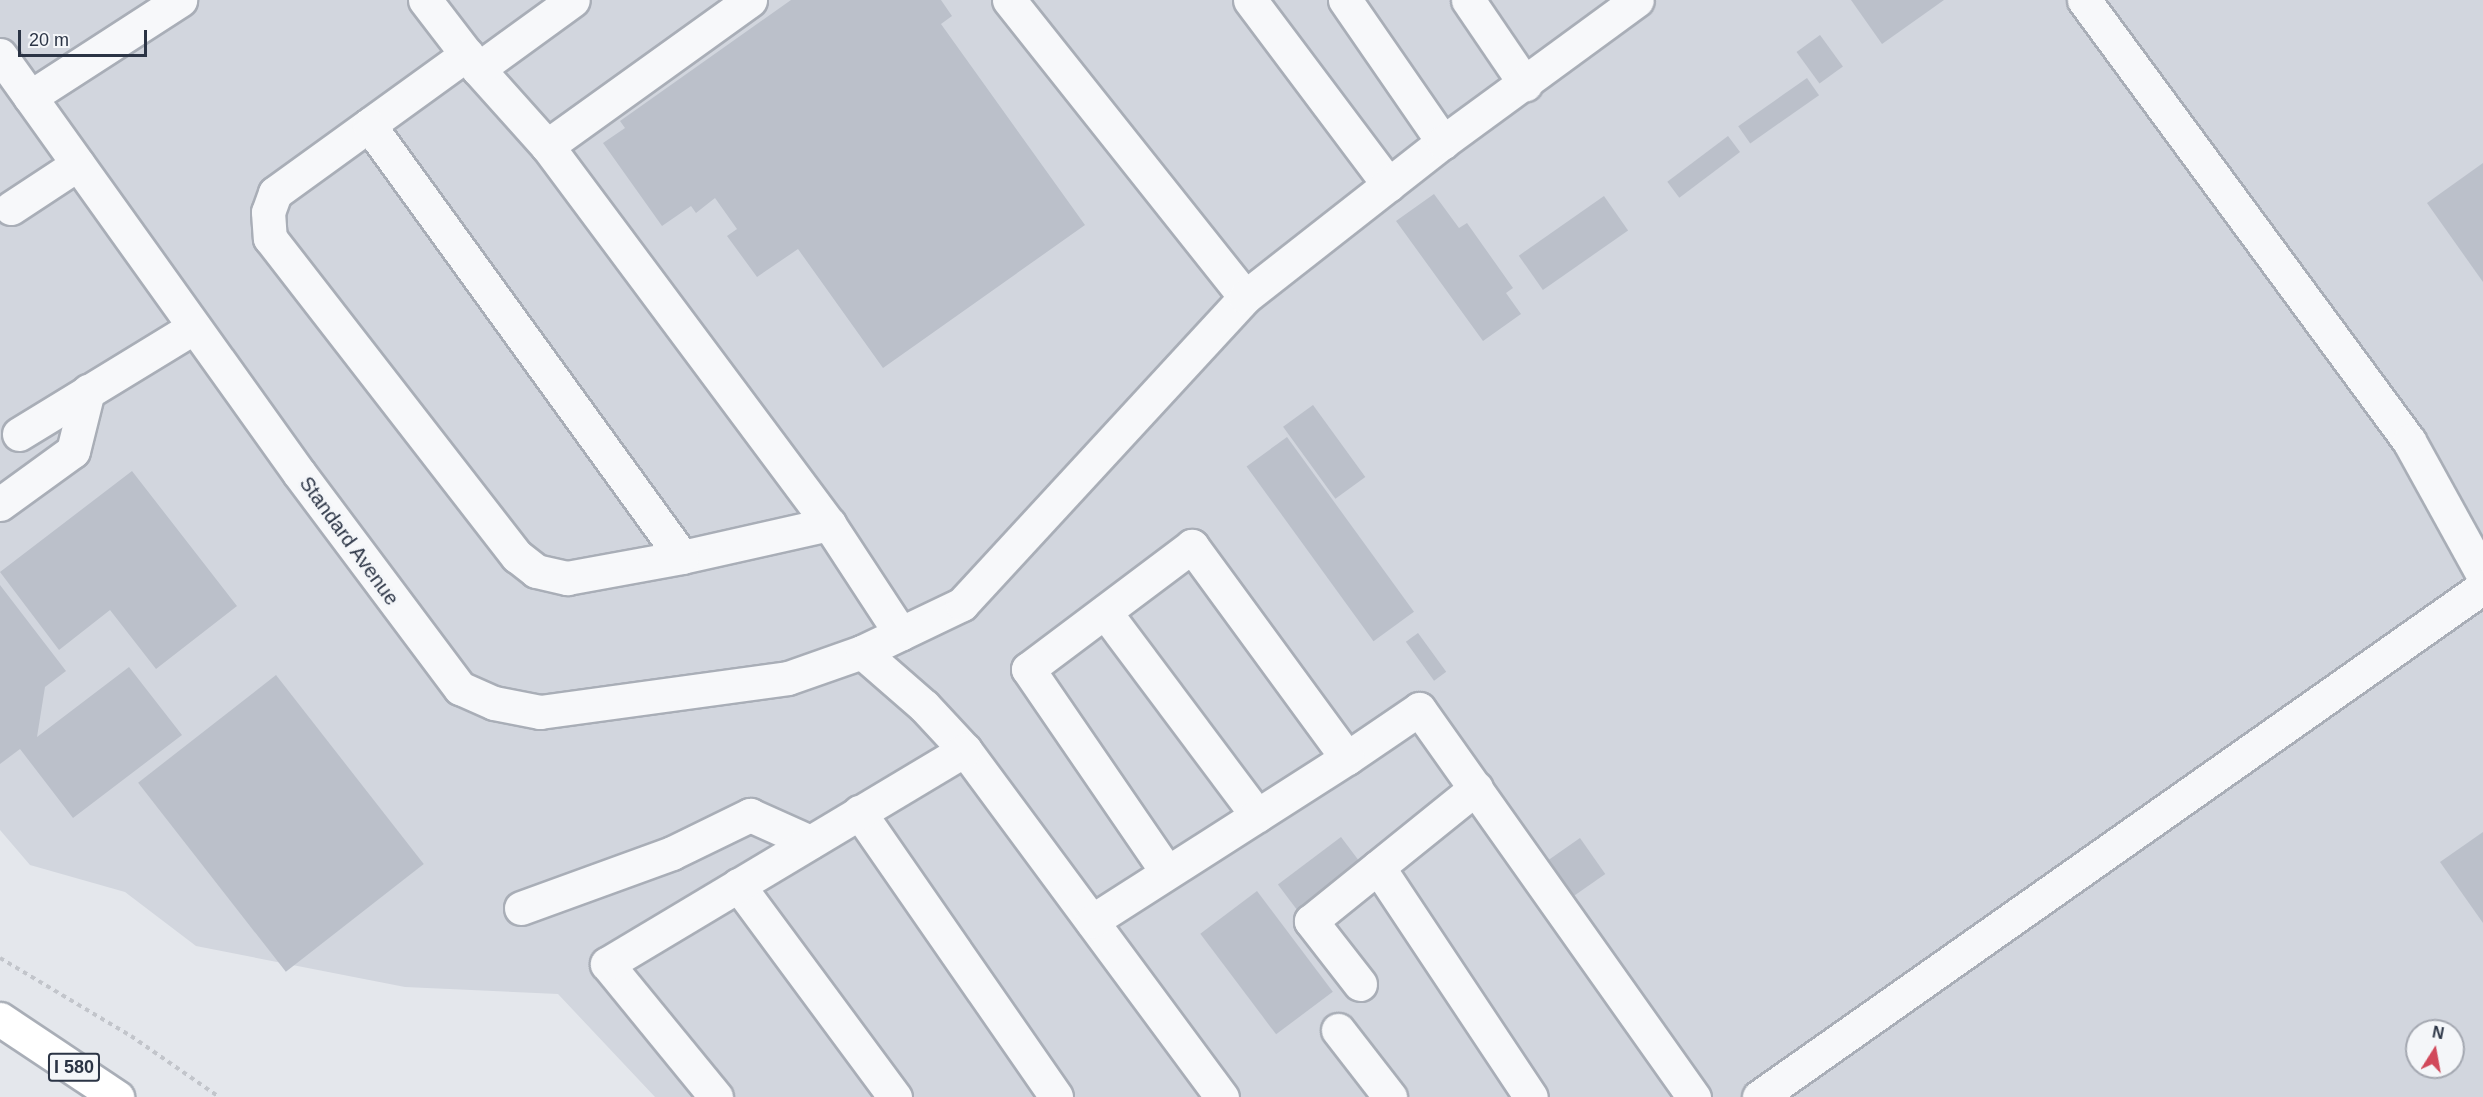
<!DOCTYPE html>
<style>
body{margin:0}
#map{position:relative;width:2483px;height:1097px;overflow:hidden;background:#e4e7ec;font-family:Arial,sans-serif}
div>[style]{position:absolute}
.built>*{inset:0;background:#d2d6de}
.building>*{inset:0;background:#bbc0ca;transform-origin:0 0}
.path>*{height:4px;margin-top:-2px;transform-origin:0;background:repeating-linear-gradient(90deg,#c2c5cb 0 4.5px,transparent 0 9px)}
.roads{filter:drop-shadow(2px 0 #a9aeb7) drop-shadow(-2px 0 #a9aeb7) drop-shadow(0 2px #a9aeb7) drop-shadow(0 -2px #a9aeb7)}
.minor>*{height:33px;margin:-16.5px;padding:0 16.5px;transform-origin:16.5px;border-radius:16.5px;background:#f7f8fa}
.highway>*{height:33px;margin:-16.5px;padding:0 16.5px;transform-origin:16.5px;border-radius:16.5px;background:#fff}
span{translate:-50% -50%;white-space:nowrap;text-align:center;line-height:1.15;-webkit-text-stroke:6px #f4f6f9;paint-order:stroke}
.shield-label span{padding:2px 4px;background:#f4f6f9;border:2px solid;border-radius:4px;-webkit-text-stroke-width:0}
.shield-label{font-size:18px;color:#2b3445;font-weight:700}
.street-label{font-size:20px;color:#2b3445}
.north{position:absolute;left:2405px;top:1019px;width:60px;height:60px;box-sizing:border-box;background:#f4f6f9;border:2px solid #a4a8b1;border-radius:50%;rotate:11deg;font-size:16px;font-weight:700;line-height:24px;text-align:center;color:#2b3445}
.north::after{content:'';display:block;margin:auto;width:21px;height:27px;background:#d1495b;clip-path:polygon(50% 0,100% 100%,50% 72%,0 100%)}
.scale{position:absolute;left:18px;top:30px;width:129px;height:27px;box-sizing:border-box;border:3px solid #2b3445;border-top:0;padding-left:8px;font-size:18px;line-height:21px;white-space:nowrap;color:#2b3445;-webkit-text-stroke:4px #f4f6f9;paint-order:stroke}
</style>
<div id="map">
<div class="built">
<div style="clip-path:polygon(evenodd,0 0,2483px 0,2483px 1097px,655px 1097px,558px 994px,405px 987px,196px 946px,125px 892px,30px 865px,0 830px,0 0,2417px 1031px,2453px 1031px,2453px 1067px,2417px 1067px,2417px 1031px)"></div>
</div>
<div class="building">
<div style="clip-path:polygon(791px 0,941px 0,952px 16px,941px 24px,1085px 225px,883px 368px,798px 249px,757px 277px,727px 236px,737px 229px,715px 198px,696px 213px,691px 206px,662px 226px,603px 143px,625px 128px,620px 121px)"></div>
<div style="clip-path:polygon(1851px 0,1944px 0,1882px 44px)"></div>
<div style="left:1820px;top:35px;width:39px;height:29px;rotate:54deg"></div>
<div style="left:1807px;top:78px;width:21px;height:84px;rotate:55deg"></div>
<div style="left:1728px;top:136px;width:20px;height:76px;rotate:53deg"></div>
<div style="clip-path:polygon(2483px 163px,2483px 282px,2427px 203px)"></div>
<div style="clip-path:polygon(1434px 194px,1459px 228px,1467px 223px,1513px 288px,1506px 293px,1521px 314px,1483px 341px,1396px 221px)"></div>
<div style="left:1604px;top:196px;width:42px;height:104px;rotate:55deg"></div>
<div style="left:1313px;top:405px;width:89px;height:37px;rotate:54deg"></div>
<div style="left:1287px;top:437px;width:216px;height:50px;rotate:54deg"></div>
<div style="clip-path:polygon(132px 471px,237px 606px,156px 669px,110px 610px,59px 650px,0 572px)"></div>
<div style="clip-path:polygon(0 585px,66px 671px,45px 687px,37px 737px,129px 667px,182px 735px,73px 818px,20px 749px,0 764px)"></div>
<div style="left:1418px;top:633px;width:48px;height:15px;rotate:54deg"></div>
<div style="left:276px;top:675px;width:240px;height:175px;rotate:52deg"></div>
<div style="clip-path:polygon(2483px 832px,2483px 923px,2440px 862px)"></div>
<div style="left:1341px;top:837px;width:31px;height:79px;rotate:53deg"></div>
<div style="left:1580px;top:838px;width:44px;height:45px;rotate:55deg"></div>
<div style="left:1257px;top:891px;width:126px;height:71px;rotate:53deg"></div>
</div>
<div class="path">
<div style="left:0;top:958px;width:152px;rotate:30.8deg"></div>
<div style="left:131px;top:1036px;width:107px;rotate:34.7deg"></div>
</div>
<div class="roads">
<div class="minor">
<div style="left:425px;top:0;width:87px;rotate:52.5deg"></div>
<div style="left:478px;top:69px;width:103px;rotate:48.1deg"></div>
<div style="left:547px;top:146px;width:250px;rotate:-35.7deg"></div>
<div style="left:1009px;top:0;width:379px;rotate:51.5deg"></div>
<div style="left:1250px;top:0;width:231px;rotate:53.1deg"></div>
<div style="left:1345px;top:0;width:173px;rotate:55.4deg"></div>
<div style="left:1468px;top:0;width:102px;rotate:55.8deg"></div>
<div style="left:2084px;top:0;width:548px;rotate:53.61deg"></div>
<div style="left:2409px;top:441px;width:153px;rotate:61.1deg"></div>
<div style="left:467px;top:54px;width:237px;rotate:144.1deg"></div>
<div style="left:275px;top:193px;width:20px;rotate:110deg"></div>
<div style="left:268px;top:212px;width:26px;rotate:86deg"></div>
<div style="left:270px;top:238px;width:403px;rotate:52.2deg"></div>
<div style="left:517px;top:556px;width:24px;rotate:38deg"></div>
<div style="left:536px;top:571px;width:32px;rotate:13deg"></div>
<div style="left:567px;top:578px;width:117px;rotate:-10.3deg"></div>
<div style="left:682px;top:557px;width:151px;rotate:-12.7deg"></div>
<div style="left:829px;top:524px;width:472px;rotate:-126.7deg"></div>
<div style="left:0;top:55px;width:514px;rotate:54.42deg"></div>
<div style="left:299px;top:473px;width:269px;rotate:53.2deg"></div>
<div style="left:460px;top:688px;width:37px;rotate:24deg"></div>
<div style="left:494px;top:703px;width:47px;rotate:11.1deg"></div>
<div style="left:540px;top:712px;width:250px;rotate:-7.8deg"></div>
<div style="left:788px;top:678px;width:78px;rotate:-19.4deg"></div>
<div style="left:862px;top:652px;width:111px;rotate:-25.6deg"></div>
<div style="left:962px;top:604px;width:418px;rotate:-47.3deg"></div>
<div style="left:1245px;top:297px;width:251px;rotate:-38.1deg"></div>
<div style="left:1443px;top:142px;width:240px;rotate:-36.2deg"></div>
<div style="left:478px;top:69px;width:117px;rotate:-36deg"></div>
<div style="left:30px;top:97px;width:179px;rotate:-32.9deg"></div>
<div style="left:369px;top:125px;width:533px;rotate:54.08deg"></div>
<div style="left:11px;top:208px;width:80px;rotate:-33.3deg"></div>
<div style="left:19px;top:434px;width:205px;rotate:-31.4deg"></div>
<div style="left:0;top:504px;width:90px;rotate:-36deg"></div>
<div style="left:73px;top:451px;width:62px;rotate:-76deg"></div>
<div style="left:829px;top:524px;width:131px;rotate:56.8deg"></div>
<div style="left:1105px;top:612px;width:254px;rotate:53.2deg"></div>
<div style="left:862px;top:652px;width:82px;rotate:41.1deg"></div>
<div style="left:924px;top:706px;width:60px;rotate:47deg"></div>
<div style="left:965px;top:750px;width:432px;rotate:53.5deg"></div>
<div style="left:1347px;top:758px;width:87px;rotate:-34.2deg"></div>
<div style="left:1419px;top:709px;width:476px;rotate:54.7deg"></div>
<div style="left:859px;top:812px;width:346px;rotate:55.3deg"></div>
<div style="left:1378px;top:867px;width:276px;rotate:56.4deg"></div>
<div style="left:738px;top:885px;width:264px;rotate:53.5deg"></div>
<div style="left:521px;top:908px;width:161px;rotate:-20deg"></div>
<div style="left:672px;top:853px;width:87px;rotate:-26deg"></div>
<div style="left:750px;top:815px;width:66px;rotate:24.2deg"></div>
<div style="left:1092px;top:921px;width:303px;rotate:-32.6deg"></div>
<div style="left:1347px;top:758px;width:263px;rotate:-126.2deg"></div>
<div style="left:1192px;top:546px;width:205px;rotate:143.1deg"></div>
<div style="left:1028px;top:669px;width:246px;rotate:55.6deg"></div>
<div style="left:1360px;top:984px;width:80px;rotate:-127.9deg"></div>
<div style="left:1311px;top:921px;width:212px;rotate:-38.9deg"></div>
<div style="left:1338px;top:1030px;width:85px;rotate:52.2deg"></div>
<div style="left:716px;top:1097px;width:172px;rotate:-129.3deg"></div>
<div style="left:607px;top:964px;width:417px;rotate:-30.9deg"></div>
<div style="left:1759px;top:1097px;width:886px;rotate:-35.16deg"></div>
</div>
<div class="highway">
<div style="left:0;top:1019px;width:141px;rotate:33.7deg"></div>
</div>
</div>
<div class="shield-label">
<span style="left:74px;top:1067px">I 580</span>
</div>
<div class="street-label">
<span style="left:349px;top:541px;rotate:54deg">Standard Avenue</span>
</div>
<div class="north">N</div>
<div class="scale">20 m</div>
</div>
